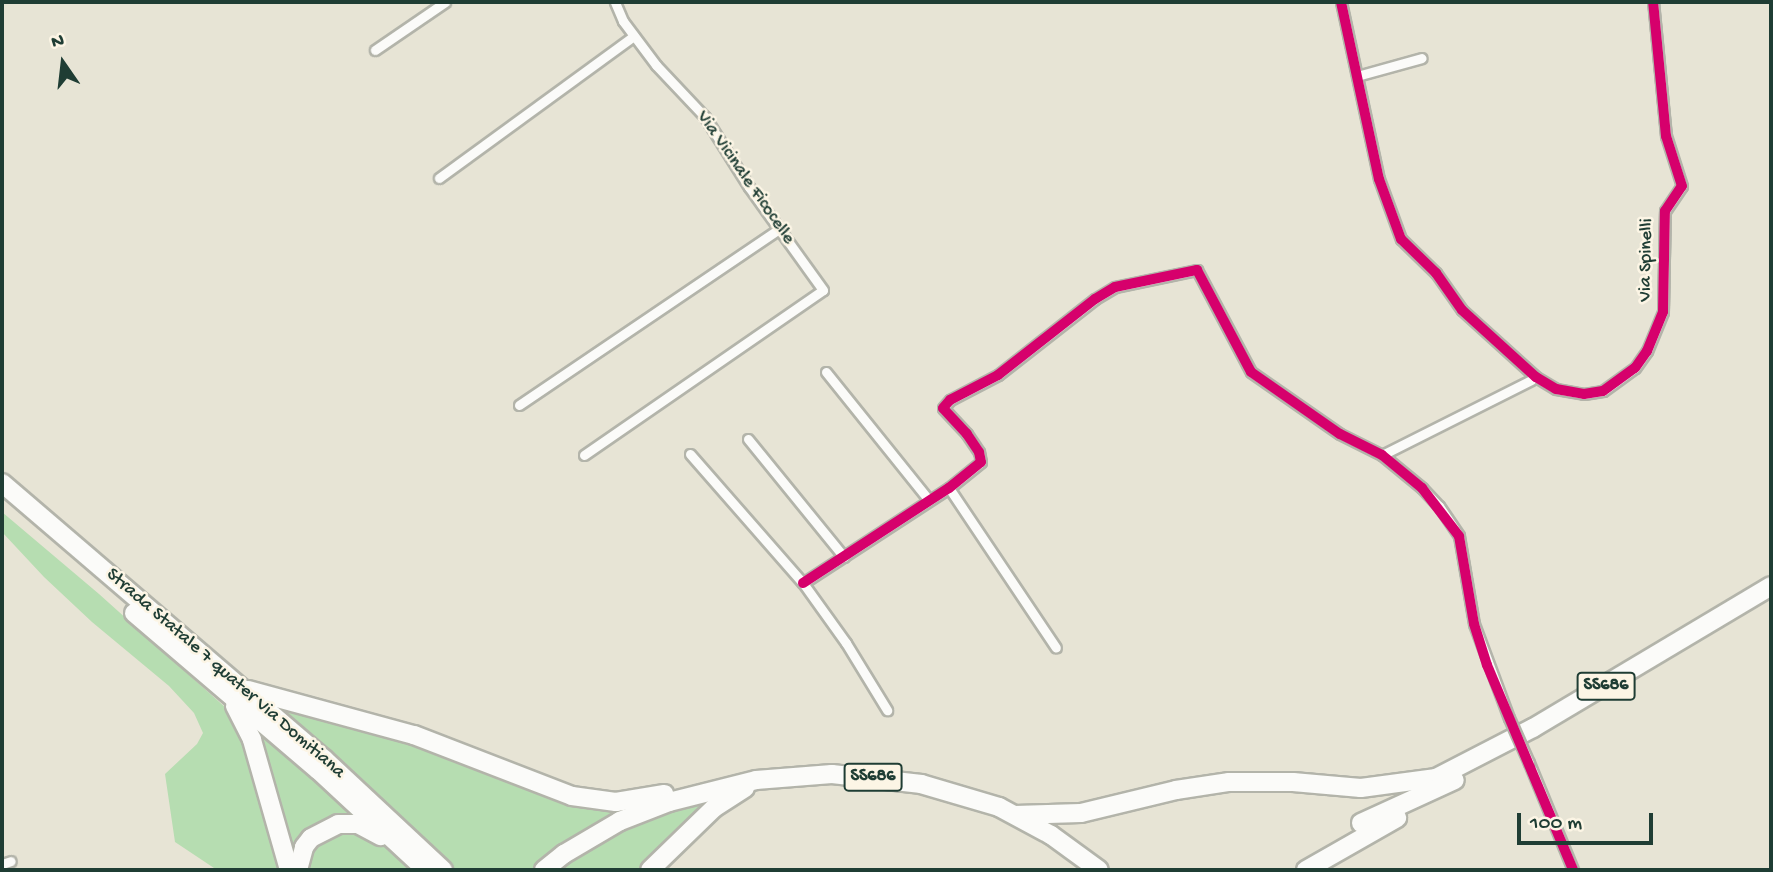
<!DOCTYPE html>
<style>
body{margin:0}
#map{position:relative;width:1773px;height:872px;overflow:hidden;background:#e7e4d5;font-family:"Gochi Hand",sans-serif}
div>[style]{position:absolute}
.green>*{inset:0;background:#b6ddb1}
.roads{filter:drop-shadow(2px 0 #b3b4aa) drop-shadow(-2px 0 #b3b4aa) drop-shadow(0 2px #b3b4aa) drop-shadow(0 -2px #b3b4aa)}
.street>*{height:9px;margin:-4.5px;padding:0 4.5px;transform-origin:4.5px;border-radius:4.5px;background:#fbfbf9}
.highway>*{height:18px;margin:-9px;padding:0 9px;transform-origin:9px;border-radius:9px;background:#fbfbf9}
.bridges{filter:drop-shadow(2px 0 #b3b4aa) drop-shadow(-2px 0 #b3b4aa) drop-shadow(0 2px #b3b4aa) drop-shadow(0 -2px #b3b4aa)}
.street-bridge>*{height:9px;margin:-4.5px;padding:0 4.5px;transform-origin:4.5px;border-radius:4.5px;background:#fbfbf9}
.cycleway>*{height:10px;margin:-5px;padding:0 5px;transform-origin:5px;border-radius:5px;background:#d6006c}
span{translate:-50% -50%;white-space:nowrap;text-align:center;line-height:1.15;-webkit-text-stroke:5px #fcf5e5;paint-order:stroke}
.shield-label span{padding:2px 5px;background:#fcf5e5;border:2px solid;border-radius:5px;-webkit-text-stroke-width:0}
.shield-label{font-size:18px;color:#1f3d34;font-weight:700}
.street-label{font-size:19px;color:#1f3d34}
.frame{position:absolute;inset:0;border:4px solid #1f3d34;pointer-events:none}
.north{position:absolute;left:28px;top:28px;width:70px;height:70px;-webkit-text-stroke:5px #fcf5e5;paint-order:stroke;rotate:346deg;font-size:19px;font-weight:700;line-height:28px;text-align:center;color:#1f3d34}
.north::after{content:'';display:block;margin:auto;width:24px;height:32px;background:#1f3d34;clip-path:polygon(50% 0,100% 100%,50% 72%,0 100%)}
.scale{position:absolute;left:1517px;top:813px;width:136px;height:32px;box-sizing:border-box;border:4px solid #1f3d34;border-top:0;padding-left:9px;font-size:21px;line-height:24px;white-space:nowrap;color:#1f3d34;-webkit-text-stroke:5px #fcf5e5;paint-order:stroke}
</style>
<div id="map">
<div class="green">
<div style="clip-path:polygon(2px 512px,99px 594px,226px 708px,240px 725px,282px 870px,217px 870px,175px 842px,165px 774px,197px 744px,203px 733px,194px 713px,169px 686px,92px 622px,44px 577px,2px 532px)"></div>
<div style="clip-path:polygon(268px 702px,634px 806px,533px 870px,454px 870px,348px 770px)"></div>
<div style="clip-path:polygon(251px 722px,362px 816px,290px 850px)"></div>
<div style="clip-path:polygon(714px 796px,642px 870px,556px 870px,600px 840px,643px 819px)"></div>
<div style="clip-path:polygon(329px 831px,373px 834px,412px 870px,302px 870px,305px 857px)"></div>
</div>
<div class="roads">
<div class="street">
<div style="left:1341px;top:2px;width:181px;rotate:77.9deg"></div>
<div style="left:1379px;top:179px;width:64px;rotate:69.9deg"></div>
<div style="left:1401px;top:239px;width:49px;rotate:44.2deg"></div>
<div style="left:1436px;top:273px;width:45px;rotate:54.9deg"></div>
<div style="left:1462px;top:310px;width:100px;rotate:42.2deg"></div>
<div style="left:1536px;top:377px;width:23px;rotate:31deg"></div>
<div style="left:1556px;top:389px;width:28px;rotate:10deg"></div>
<div style="left:1584px;top:394px;width:19px;rotate:-9deg"></div>
<div style="left:1603px;top:391px;width:39px;rotate:-36deg"></div>
<div style="left:1635px;top:368px;width:21px;rotate:-55deg"></div>
<div style="left:1647px;top:351px;width:42px;rotate:-67.7deg"></div>
<div style="left:1663px;top:312px;width:101px;rotate:-88.9deg"></div>
<div style="left:1665px;top:211px;width:30px;rotate:-56deg"></div>
<div style="left:1682px;top:186px;width:52px;rotate:-107.7deg"></div>
<div style="left:1666px;top:136px;width:135px;rotate:-95.5deg"></div>
<div style="left:375px;top:50px;width:85px;rotate:-34.4deg"></div>
<div style="left:1357px;top:76px;width:67px;rotate:-15.5deg"></div>
<div style="left:439px;top:178px;width:241px;rotate:-36.1deg"></div>
<div style="left:826px;top:372px;width:164px;rotate:51.2deg"></div>
<div style="left:519px;top:405px;width:314px;rotate:-34.1deg"></div>
<div style="left:748px;top:439px;width:152px;rotate:50.9deg"></div>
<div style="left:690px;top:454px;width:171px;rotate:48.8deg"></div>
<div style="left:803px;top:583px;width:74px;rotate:54.4deg"></div>
<div style="left:846px;top:643px;width:79px;rotate:58.5deg"></div>
<div style="left:584px;top:455px;width:290px;rotate:-34.6deg"></div>
<div style="left:823px;top:290px;width:127px;rotate:-125.7deg"></div>
<div style="left:749px;top:187px;width:83px;rotate:-122.2deg"></div>
<div style="left:705px;top:117px;width:71px;rotate:-133.3deg"></div>
<div style="left:656px;top:65px;width:55px;rotate:-126.9deg"></div>
<div style="left:623px;top:21px;width:21px;rotate:-113deg"></div>
<div style="left:1382px;top:455px;width:167px;rotate:-26.7deg"></div>
<div style="left:949px;top:488px;width:192px;rotate:56.2deg"></div>
<div style="left:803px;top:583px;width:174px;rotate:-33.1deg"></div>
<div style="left:949px;top:488px;width:41px;rotate:-39.1deg"></div>
<div style="left:981px;top:462px;width:10px;rotate:-101deg"></div>
<div style="left:979px;top:452px;width:22px;rotate:-124deg"></div>
<div style="left:967px;top:434px;width:35px;rotate:-133deg"></div>
<div style="left:943px;top:408px;width:11px;rotate:-49deg"></div>
<div style="left:950px;top:400px;width:54px;rotate:-27.5deg"></div>
<div style="left:998px;top:375px;width:123px;rotate:-38.1deg"></div>
<div style="left:1095px;top:299px;width:23px;rotate:-31deg"></div>
<div style="left:1115px;top:287px;width:84px;rotate:-11.7deg"></div>
<div style="left:1197px;top:270px;width:115px;rotate:62.1deg"></div>
<div style="left:1251px;top:372px;width:108px;rotate:34.9deg"></div>
<div style="left:1340px;top:434px;width:47px;rotate:26.6deg"></div>
<div style="left:1382px;top:455px;width:52px;rotate:39.5deg"></div>
<div style="left:1422px;top:488px;width:25px;rotate:47deg"></div>
<div style="left:1439px;top:506px;width:36px;rotate:56deg"></div>
<div style="left:1459px;top:536px;width:89px;rotate:80.3deg"></div>
<div style="left:1474px;top:624px;width:100px;rotate:69.6deg"></div>
<div style="left:1529px;top:763px;width:116px;rotate:67.6deg"></div>
<div style="left:2px;top:864px;width:9px;rotate:-18deg"></div>
</div>
<div class="highway">
<div style="left:2px;top:483px;width:424px;rotate:40.6deg"></div>
<div style="left:324px;top:759px;width:163px;rotate:43deg"></div>
<div style="left:134px;top:613px;width:242px;rotate:40.5deg"></div>
<div style="left:318px;top:770px;width:147px;rotate:42.8deg"></div>
<div style="left:248px;top:690px;width:172px;rotate:15.2deg"></div>
<div style="left:414px;top:735px;width:169px;rotate:21.1deg"></div>
<div style="left:572px;top:796px;width:44px;rotate:7.8deg"></div>
<div style="left:616px;top:802px;width:49px;rotate:-9.5deg"></div>
<div style="left:235px;top:706px;width:38px;rotate:63deg"></div>
<div style="left:252px;top:740px;width:135px;rotate:74.1deg"></div>
<div style="left:1015px;top:815px;width:66px;rotate:-1.7deg"></div>
<div style="left:1081px;top:813px;width:98px;rotate:-13.6deg"></div>
<div style="left:1176px;top:790px;width:54px;rotate:-8.6deg"></div>
<div style="left:1229px;top:782px;width:64px"></div>
<div style="left:1293px;top:782px;width:68px;rotate:5deg"></div>
<div style="left:1361px;top:788px;width:76px;rotate:-7.6deg"></div>
<div style="left:1436px;top:778px;width:109px;rotate:-27.3deg"></div>
<div style="left:1533px;top:728px;width:277px;rotate:-30.8deg"></div>
<div style="left:1361px;top:823px;width:103px;rotate:-24.6deg"></div>
<div style="left:298px;top:870px;width:24px;rotate:-75deg"></div>
<div style="left:304px;top:847px;width:11px;rotate:-52deg"></div>
<div style="left:311px;top:838px;width:30px;rotate:-27deg"></div>
<div style="left:338px;top:824px;width:20px"></div>
<div style="left:358px;top:824px;width:26px;rotate:28deg"></div>
<div style="left:544px;top:870px;width:26px;rotate:-39deg"></div>
<div style="left:564px;top:854px;width:65px;rotate:-30.5deg"></div>
<div style="left:620px;top:821px;width:53px;rotate:-21.2deg"></div>
<div style="left:669px;top:802px;width:90px;rotate:-14.2deg"></div>
<div style="left:756px;top:780px;width:76px;rotate:-4.5deg"></div>
<div style="left:832px;top:774px;width:90px;rotate:6.4deg"></div>
<div style="left:921px;top:784px;width:81px;rotate:16.4deg"></div>
<div style="left:999px;top:807px;width:59px;rotate:28.3deg"></div>
<div style="left:1051px;top:835px;width:59px;rotate:36.1deg"></div>
<div style="left:650px;top:870px;width:89px;rotate:-44.1deg"></div>
<div style="left:714px;top:808px;width:37px;rotate:-33deg"></div>
<div style="left:1306px;top:870px;width:105px;rotate:-29.7deg"></div>
</div>
</div>
<div class="bridges">
<div class="street-bridge">
<div style="left:1509px;top:718px;width:49px;rotate:66deg"></div>
</div>
</div>
<div class="cycleway">
<div style="left:1341px;top:2px;width:181px;rotate:77.9deg"></div>
<div style="left:1379px;top:179px;width:64px;rotate:69.9deg"></div>
<div style="left:1401px;top:239px;width:49px;rotate:44.2deg"></div>
<div style="left:1436px;top:273px;width:45px;rotate:54.9deg"></div>
<div style="left:1462px;top:310px;width:100px;rotate:42.2deg"></div>
<div style="left:1536px;top:377px;width:23px;rotate:31deg"></div>
<div style="left:1556px;top:389px;width:28px;rotate:10deg"></div>
<div style="left:1584px;top:394px;width:19px;rotate:-9deg"></div>
<div style="left:1603px;top:391px;width:39px;rotate:-36deg"></div>
<div style="left:1635px;top:368px;width:21px;rotate:-55deg"></div>
<div style="left:1647px;top:351px;width:42px;rotate:-67.7deg"></div>
<div style="left:1663px;top:312px;width:101px;rotate:-88.9deg"></div>
<div style="left:1665px;top:211px;width:30px;rotate:-56deg"></div>
<div style="left:1682px;top:186px;width:52px;rotate:-107.7deg"></div>
<div style="left:1666px;top:136px;width:135px;rotate:-95.5deg"></div>
<div style="left:803px;top:583px;width:174px;rotate:-33.1deg"></div>
<div style="left:949px;top:488px;width:41px;rotate:-39.1deg"></div>
<div style="left:981px;top:462px;width:10px;rotate:-101deg"></div>
<div style="left:979px;top:452px;width:22px;rotate:-124deg"></div>
<div style="left:967px;top:434px;width:35px;rotate:-133deg"></div>
<div style="left:943px;top:408px;width:11px;rotate:-49deg"></div>
<div style="left:950px;top:400px;width:54px;rotate:-27.5deg"></div>
<div style="left:998px;top:375px;width:123px;rotate:-38.1deg"></div>
<div style="left:1095px;top:299px;width:23px;rotate:-31deg"></div>
<div style="left:1115px;top:287px;width:84px;rotate:-11.7deg"></div>
<div style="left:1197px;top:270px;width:115px;rotate:62.1deg"></div>
<div style="left:1251px;top:372px;width:108px;rotate:34.9deg"></div>
<div style="left:1340px;top:434px;width:47px;rotate:26.6deg"></div>
<div style="left:1382px;top:455px;width:52px;rotate:39.5deg"></div>
<div style="left:1422px;top:488px;width:61px;rotate:52.4deg"></div>
<div style="left:1459px;top:536px;width:89px;rotate:80.3deg"></div>
<div style="left:1474px;top:624px;width:43px;rotate:72.4deg"></div>
<div style="left:1487px;top:665px;width:222px;rotate:67.2deg"></div>
</div>
<div class="shield-label">
<span style="left:1606px;top:686px">SS686</span>
<span style="left:873px;top:777px">SS686</span>
</div>
<div class="street-label">
<span style="left:745px;top:178px;rotate:55deg">Via Vicinale Ficocelle</span>
<span style="left:1647px;top:260px;rotate:-89deg">Via Spinelli</span>
<span style="left:225px;top:674px;rotate:41deg">Strada Statale 7 quater Via Domitiana</span>
</div>
<div class="frame"></div>
<div class="north">N</div>
<div class="scale">100 m</div>
</div>
